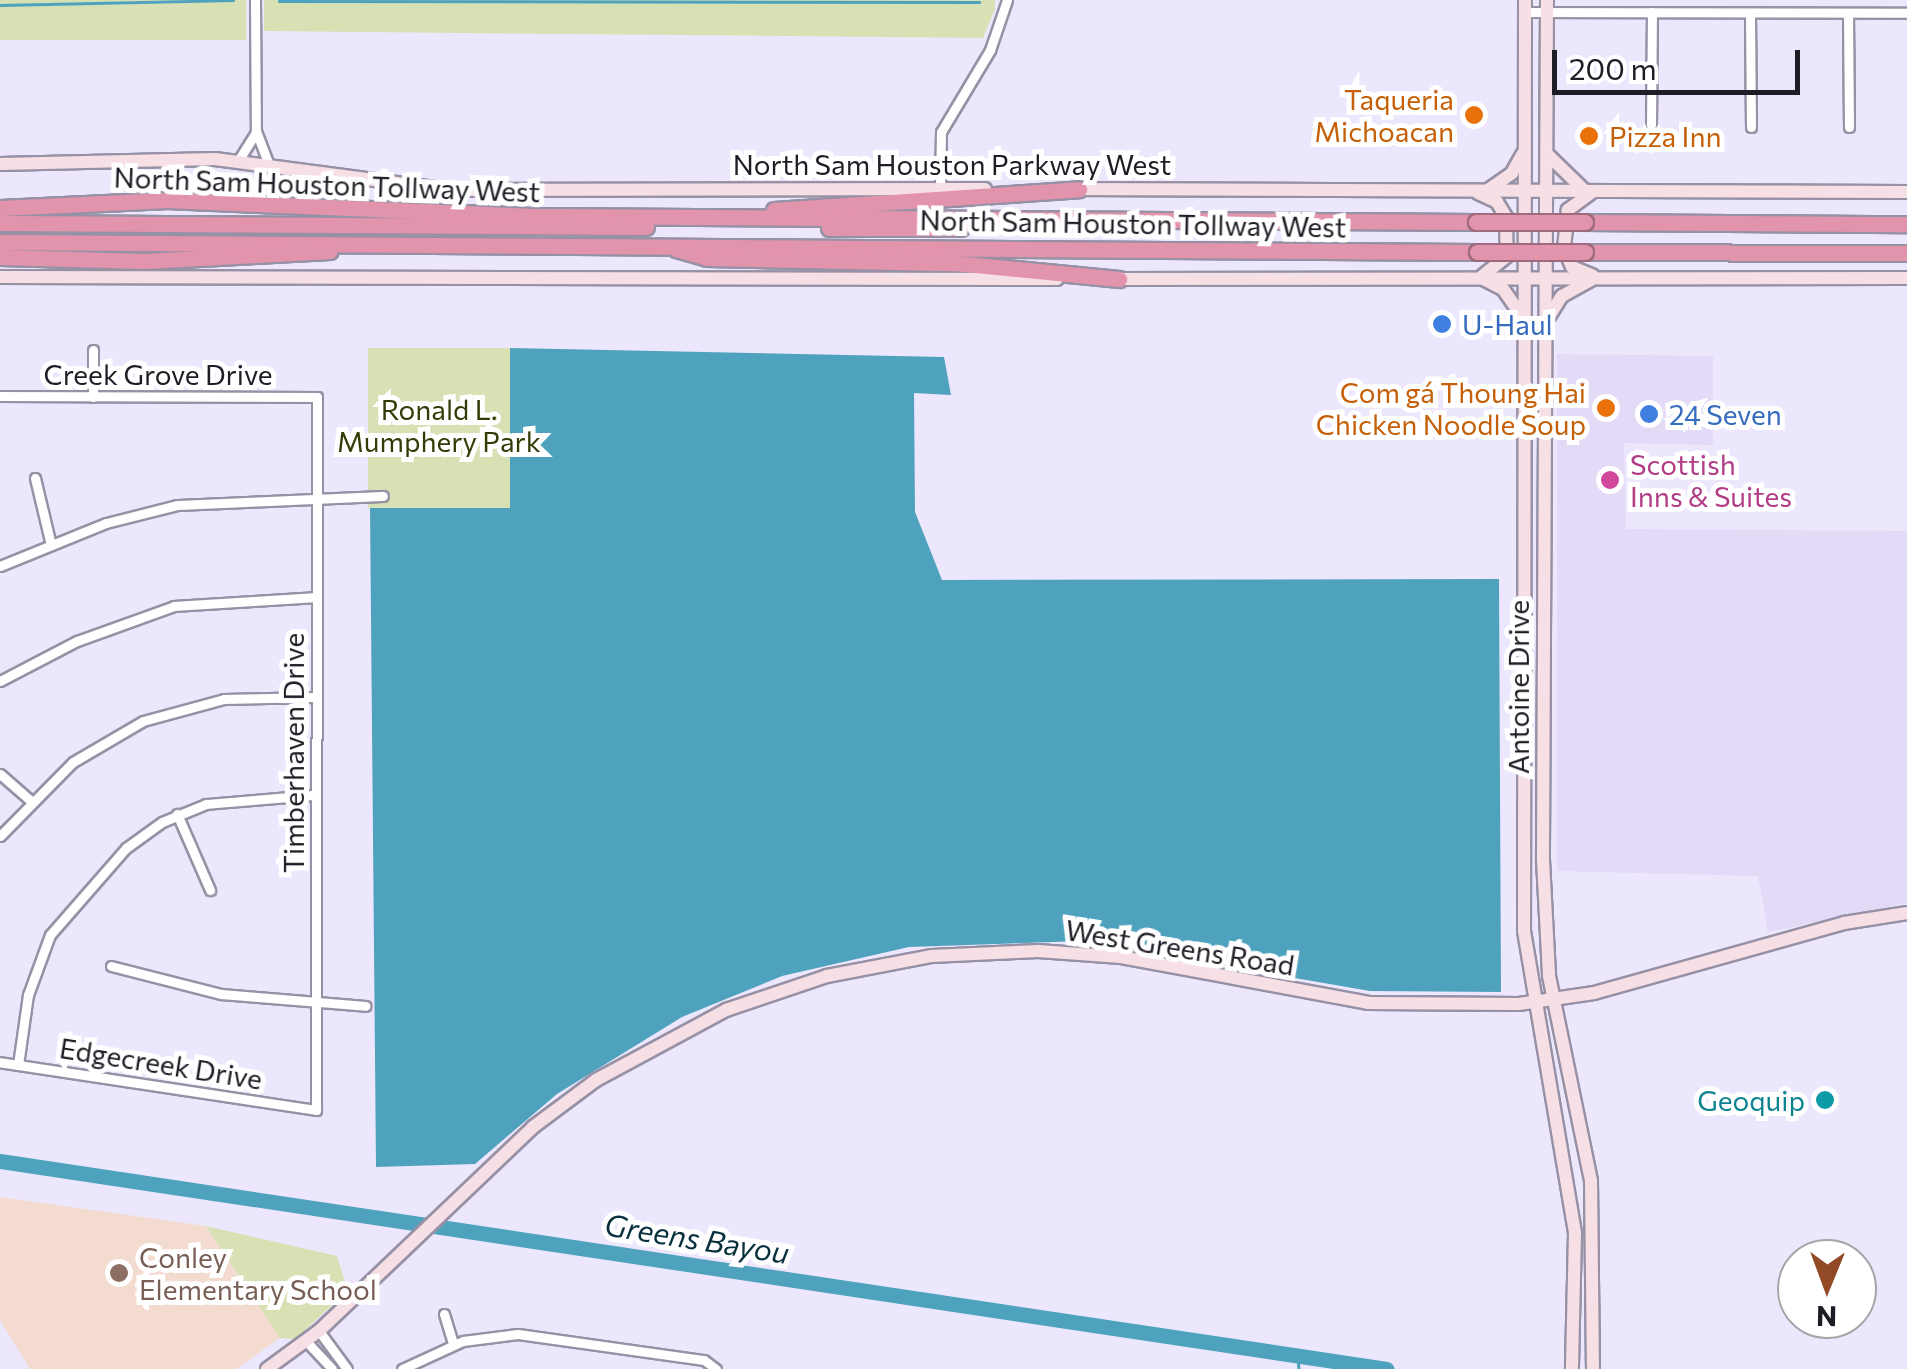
<!DOCTYPE html>
<meta charset="utf-8">
<style>
body{margin:0}
#map{position:relative;width:1907px;height:1369px;overflow:hidden;background:#ede7fd;font-family:Commissioner,sans-serif}
div>[style]{position:absolute}
.built>*{inset:0;background:#e2daf7}
.education>*{inset:0;background:#f3dbd0}
.green>*{inset:0;background:#d7e1b4;transform-origin:0 0}
.water>*{inset:0;background:#4fa2be}
.stream>*{height:2.5px;margin:-1.25px;padding:0 1.25px;transform-origin:1.25px;border-radius:1.25px;background:#4fa2be}
.river>*{height:15px;margin:-7.5px;padding:0 7.5px;transform-origin:7.5px;border-radius:7.5px;background:#4fa2be}
.roads{filter:drop-shadow(2px 0 #9791a5) drop-shadow(-2px 0 #9791a5) drop-shadow(0 2px #9791a5) drop-shadow(0 -2px #9791a5)}
.minor>*{height:9px;margin:-4.5px;padding:0 4.5px;transform-origin:4.5px;border-radius:4.5px;background:#fff}
.secondary>*{height:12px;margin:-6px;padding:0 6px;transform-origin:6px;border-radius:6px;background:#f7dfe6}
.motorway>*{height:15px;margin:-7.5px;padding:0 7.5px;transform-origin:7.5px;border-radius:7.5px;background:#e394ad}
.bridges{filter:drop-shadow(2px 0 #9e6a7d) drop-shadow(-2px 0 #9e6a7d) drop-shadow(0 2px #9e6a7d) drop-shadow(0 -2px #9e6a7d)}
.motorway-bridge>*{height:15px;margin:-7.5px;padding:0 7.5px;transform-origin:7.5px;border-radius:7.5px;background:#e394ad}
.dots>*{width:28px;height:28px;translate:-50% -50%;box-sizing:border-box;border:5px solid #fff;border-radius:50%}
span{translate:-50% -50%;white-space:nowrap;text-align:center;line-height:1.15;-webkit-text-stroke:10px #fff;paint-order:stroke}
.food-label{font-size:28px;color:#c56008}
.right{translate:-100% -50%;text-align:right}
.left{translate:0 -50%;text-align:left}
.street-label{font-size:28px;color:#1e1c24}
.shop-label{font-size:28px;color:#366cbe}
.park-label{font-size:28px;color:#333b07}
.hotel-label{font-size:28px;color:#b23c85}
.culture-label{font-size:28px;color:#0d838f}
.education-label{font-size:28px;color:#785e54}
.water-label{font-size:30px;color:#072f3c;font-style:italic}
.north{position:absolute;left:1777px;top:1239px;width:100px;height:100px;box-sizing:border-box;background:#fff;border:2px solid #a5a4a7;border-radius:50%;rotate:181deg;font-size:28px;font-weight:700;line-height:40px;text-align:center;color:#1e1c24}
.north::after{content:'';display:block;margin:auto;width:35px;height:45px;background:#914926;clip-path:polygon(50% 0,100% 100%,50% 72%,0 100%)}
.scale{position:absolute;left:1552px;top:50px;width:248px;height:45px;box-sizing:border-box;border:5px solid #1e1c24;border-top:0;padding-left:12px;font-size:30px;line-height:35px;white-space:nowrap;color:#1e1c24;-webkit-text-stroke:8px #fff;paint-order:stroke}
</style>
<div id="map">
<div class="built">
<div style="clip-path:polygon(1557px 354px,1713px 356px,1713px 445px,1624px 443px,1626px 529px,1907px 531px,1907px 903px,1768px 932px,1758px 876px,1557px 871px)"></div>
</div>
<div class="education">
<div style="clip-path:polygon(0 1197px,206px 1226px,280px 1338px,236px 1369px,30px 1369px,0 1320px)"></div>
</div>
<div class="green">
<div style="left:0;top:0;width:246px;height:40px"></div>
<div style="clip-path:polygon(264px 0,995px 0,995px 9px,983px 38px,264px 31px)"></div>
<div style="left:368px;top:348px;width:142px;height:160px"></div>
<div style="clip-path:polygon(206px 1226px,337px 1256px,348px 1291px,295px 1339px,280px 1338px)"></div>
</div>
<div class="water">
<div style="clip-path:polygon(510px 348px,944px 357px,951px 395px,914px 393px,915px 512px,942px 580px,1499px 579px,1501px 992px,1370px 991px,1081px 941px,909px 947px,782px 976px,682px 1017px,557px 1094px,475px 1164px,376px 1167px,370px 508px,510px 508px)"></div>
</div>
<div class="stream">
<div style="left:279px;top:1px;width:700px;rotate:0.08deg"></div>
<div style="left:0;top:5px;width:233px;rotate:-1.2deg"></div>
<div style="left:1298px;top:1356px;width:13px;rotate:86deg"></div>
</div>
<div class="river">
<div style="left:0;top:1161px;width:1402px;rotate:8.53deg"></div>
</div>
<div class="roads">
<div class="minor">
<div style="left:255px;top:0;width:131px;rotate:89.6deg"></div>
<div style="left:256px;top:131px;width:33px;rotate:69deg"></div>
<div style="left:1525px;top:12px;width:382px;rotate:0.1deg"></div>
<div style="left:1750px;top:13px;width:114px;rotate:89.5deg"></div>
<div style="left:1848px;top:13px;width:114px;rotate:89.5deg"></div>
<div style="left:1651px;top:125px;width:113px;rotate:-89.5deg"></div>
<div style="left:238px;top:161px;width:32px;rotate:-58deg"></div>
<div style="left:940px;top:189px;width:57px;rotate:-89deg"></div>
<div style="left:941px;top:132px;width:96px;rotate:-59.1deg"></div>
<div style="left:990px;top:50px;width:53px;rotate:-71.2deg"></div>
<div style="left:93px;top:350px;width:47px;rotate:90deg"></div>
<div style="left:0;top:396px;width:317px;rotate:0.2deg"></div>
<div style="left:317px;top:397px;width:713px;rotate:90.08deg"></div>
<div style="left:316px;top:1110px;width:320px;rotate:-171.4deg"></div>
<div style="left:35px;top:478px;width:69px;rotate:76.6deg"></div>
<div style="left:0;top:566px;width:114px;rotate:-22.1deg"></div>
<div style="left:106px;top:523px;width:73px;rotate:-14.2deg"></div>
<div style="left:177px;top:505px;width:206px;rotate:-2.5deg"></div>
<div style="left:0;top:681px;width:87px;rotate:-27.5deg"></div>
<div style="left:77px;top:641px;width:103px;rotate:-19.8deg"></div>
<div style="left:174px;top:606px;width:143px;rotate:-3.6deg"></div>
<div style="left:0;top:774px;width:41px;rotate:41.1deg"></div>
<div style="left:177px;top:814px;width:83px;rotate:66.5deg"></div>
<div style="left:0;top:836px;width:104px;rotate:-45.4deg"></div>
<div style="left:73px;top:762px;width:81px;rotate:-30.4deg"></div>
<div style="left:143px;top:721px;width:84px;rotate:-15.2deg"></div>
<div style="left:224px;top:699px;width:90px;rotate:-1.3deg"></div>
<div style="left:111px;top:966px;width:114px;rotate:14.3deg"></div>
<div style="left:221px;top:994px;width:145px;rotate:4.7deg"></div>
<div style="left:18px;top:1065px;width:71px;rotate:-81.9deg"></div>
<div style="left:28px;top:995px;width:64px;rotate:-69.9deg"></div>
<div style="left:50px;top:935px;width:116px;rotate:-48.9deg"></div>
<div style="left:126px;top:848px;width:44px;rotate:-35.8deg"></div>
<div style="left:162px;top:822px;width:48px;rotate:-22.2deg"></div>
<div style="left:206px;top:804px;width:108px;rotate:-4.8deg"></div>
<div style="left:444px;top:1314px;width:31px;rotate:73deg"></div>
<div style="left:319px;top:1331px;width:47px;rotate:53.6deg"></div>
<div style="left:306px;top:1341px;width:38px;rotate:47deg"></div>
<div style="left:402px;top:1369px;width:67px;rotate:-24.7deg"></div>
<div style="left:463px;top:1341px;width:55px;rotate:-7.3deg"></div>
<div style="left:518px;top:1334px;width:188px;rotate:8deg"></div>
<div style="left:704px;top:1360px;width:15px;rotate:37deg"></div>
</div>
<div class="secondary">
<div style="left:1525px;top:0;width:931px;rotate:90.06deg"></div>
<div style="left:1524px;top:931px;width:306px;rotate:80.4deg"></div>
<div style="left:1575px;top:1233px;width:136px;rotate:91.3deg"></div>
<div style="left:1547px;top:0;width:860px;rotate:90.27deg"></div>
<div style="left:1543px;top:860px;width:116px;rotate:87deg"></div>
<div style="left:1549px;top:976px;width:209px;rotate:78.4deg"></div>
<div style="left:1591px;top:1181px;width:188px;rotate:89.4deg"></div>
<div style="left:1547px;top:154px;width:49px;rotate:44.2deg"></div>
<div style="left:0;top:164px;width:215px;rotate:-1.3deg"></div>
<div style="left:215px;top:159px;width:239px;rotate:7.5deg"></div>
<div style="left:452px;top:190px;width:533px;rotate:-0.11deg"></div>
<div style="left:1070px;top:189px;width:837px;rotate:0.21deg"></div>
<div style="left:1488px;top:190px;width:29px;rotate:-35deg"></div>
<div style="left:1512px;top:173px;width:21px;rotate:-61deg"></div>
<div style="left:1478px;top:193px;width:21px;rotate:25deg"></div>
<div style="left:1497px;top:202px;width:17px;rotate:59deg"></div>
<div style="left:1506px;top:217px;width:39px;rotate:89deg"></div>
<div style="left:1507px;top:256px;width:32px;rotate:141deg"></div>
<div style="left:1591px;top:193px;width:29px;rotate:144deg"></div>
<div style="left:1568px;top:210px;width:38px;rotate:96deg"></div>
<div style="left:1564px;top:248px;width:21px;rotate:67deg"></div>
<div style="left:1572px;top:267px;width:22px;rotate:22deg"></div>
<div style="left:0;top:277px;width:1057px;rotate:0.11deg"></div>
<div style="left:1112px;top:279px;width:795px;rotate:-0.07deg"></div>
<div style="left:1483px;top:279px;width:22px;rotate:27deg"></div>
<div style="left:1503px;top:289px;width:32px;rotate:55deg"></div>
<div style="left:1548px;top:318px;width:26px;rotate:-58deg"></div>
<div style="left:1562px;top:296px;width:33px;rotate:-29deg"></div>
<div style="left:267px;top:1369px;width:64px;rotate:-36.2deg"></div>
<div style="left:319px;top:1331px;width:296px;rotate:-43.6deg"></div>
<div style="left:533px;top:1127px;width:79px;rotate:-36.7deg"></div>
<div style="left:596px;top:1080px;width:148px;rotate:-28.3deg"></div>
<div style="left:726px;top:1010px;width:107px;rotate:-18.6deg"></div>
<div style="left:827px;top:976px;width:107px;rotate:-10.8deg"></div>
<div style="left:932px;top:956px;width:106px;rotate:-2.7deg"></div>
<div style="left:1038px;top:951px;width:83px;rotate:4.1deg"></div>
<div style="left:1121px;top:957px;width:251px;rotate:10.5deg"></div>
<div style="left:1368px;top:1003px;width:151px;rotate:0.4deg"></div>
<div style="left:1519px;top:1004px;width:76px;rotate:-8.3deg"></div>
<div style="left:1594px;top:993px;width:260px;rotate:-15.6deg"></div>
<div style="left:1844px;top:923px;width:64px;rotate:-9deg"></div>
</div>
<div class="motorway">
<div style="left:0;top:208px;width:168px;rotate:-2.7deg"></div>
<div style="left:168px;top:200px;width:369px;rotate:2.5deg"></div>
<div style="left:537px;top:216px;width:939px;rotate:0.37deg"></div>
<div style="left:774px;top:210px;width:306px;rotate:-3.9deg"></div>
<div style="left:1585px;top:222px;width:322px;rotate:0.4deg"></div>
<div style="left:0;top:223px;width:646px;rotate:0.35deg"></div>
<div style="left:829px;top:228px;width:132px"></div>
<div style="left:0;top:242px;width:1477px;rotate:0.39deg"></div>
<div style="left:676px;top:249px;width:32px;rotate:16deg"></div>
<div style="left:707px;top:258px;width:248px;rotate:1.2deg"></div>
<div style="left:955px;top:263px;width:165px;rotate:5.6deg"></div>
<div style="left:1585px;top:252px;width:322px;rotate:0.2deg"></div>
<div style="left:0;top:257px;width:145px;rotate:1.6deg"></div>
<div style="left:145px;top:261px;width:185px;rotate:-3.1deg"></div>
</div>
</div>
<div class="bridges">
<div class="motorway-bridge">
<div style="left:1476px;top:222px;width:109px"></div>
<div style="left:1477px;top:252px;width:108px"></div>
</div>
</div>
<div class="dots">
<div style="left:1474px;top:115px;background:#e8710a"></div>
<div style="left:1589px;top:136px;background:#e8710a"></div>
<div style="left:1442px;top:324px;background:#3f7fe0"></div>
<div style="left:1606px;top:408px;background:#e8710a"></div>
<div style="left:1649px;top:414px;background:#3f7fe0"></div>
<div style="left:1610px;top:480px;background:#d1479c"></div>
<div style="left:1825px;top:1100px;background:#0f9aa8"></div>
<div style="left:119px;top:1273px;background:#8d6e63"></div>
</div>
<div class="food-label">
<span class="right" style="left:1454px;top:115px">Taqueria<br>Michoacan</span>
<span class="left" style="left:1609px;top:136px">Pizza Inn</span>
<span class="right" style="left:1586px;top:408px">Com gá Thoung Hai<br>Chicken Noodle Soup</span>
</div>
<div class="street-label">
<span style="left:952px;top:164px">North Sam Houston Parkway West</span>
<span style="left:327px;top:184px;rotate:2deg">North Sam Houston Tollway West</span>
<span style="left:1133px;top:223px;rotate:1deg">North Sam Houston Tollway West</span>
<span style="left:158px;top:374px">Creek Grove Drive</span>
<span style="left:1518px;top:687px;rotate:-90deg">Antoine Drive</span>
<span style="left:293px;top:753px;rotate:-90deg">Timberhaven Drive</span>
<span style="left:1180px;top:947px;rotate:9deg">West Greens Road</span>
<span style="left:161px;top:1063px;rotate:9deg">Edgecreek Drive</span>
</div>
<div class="shop-label">
<span class="left" style="left:1462px;top:324px">U-Haul</span>
<span class="left" style="left:1669px;top:414px">24 Seven</span>
</div>
<div class="park-label">
<span style="left:439px;top:425px">Ronald L.<br>Mumphery Park</span>
</div>
<div class="hotel-label">
<span class="left" style="left:1630px;top:480px">Scottish<br>Inns &amp; Suites</span>
</div>
<div class="culture-label">
<span class="right" style="left:1805px;top:1100px">Geoquip</span>
</div>
<div class="education-label">
<span class="left" style="left:139px;top:1273px">Conley<br>Elementary School</span>
</div>
<div class="water-label">
<span style="left:697px;top:1238px;rotate:9deg">Greens Bayou</span>
</div>
<div class="north">N</div>
<div class="scale">200 m</div>
</div>
